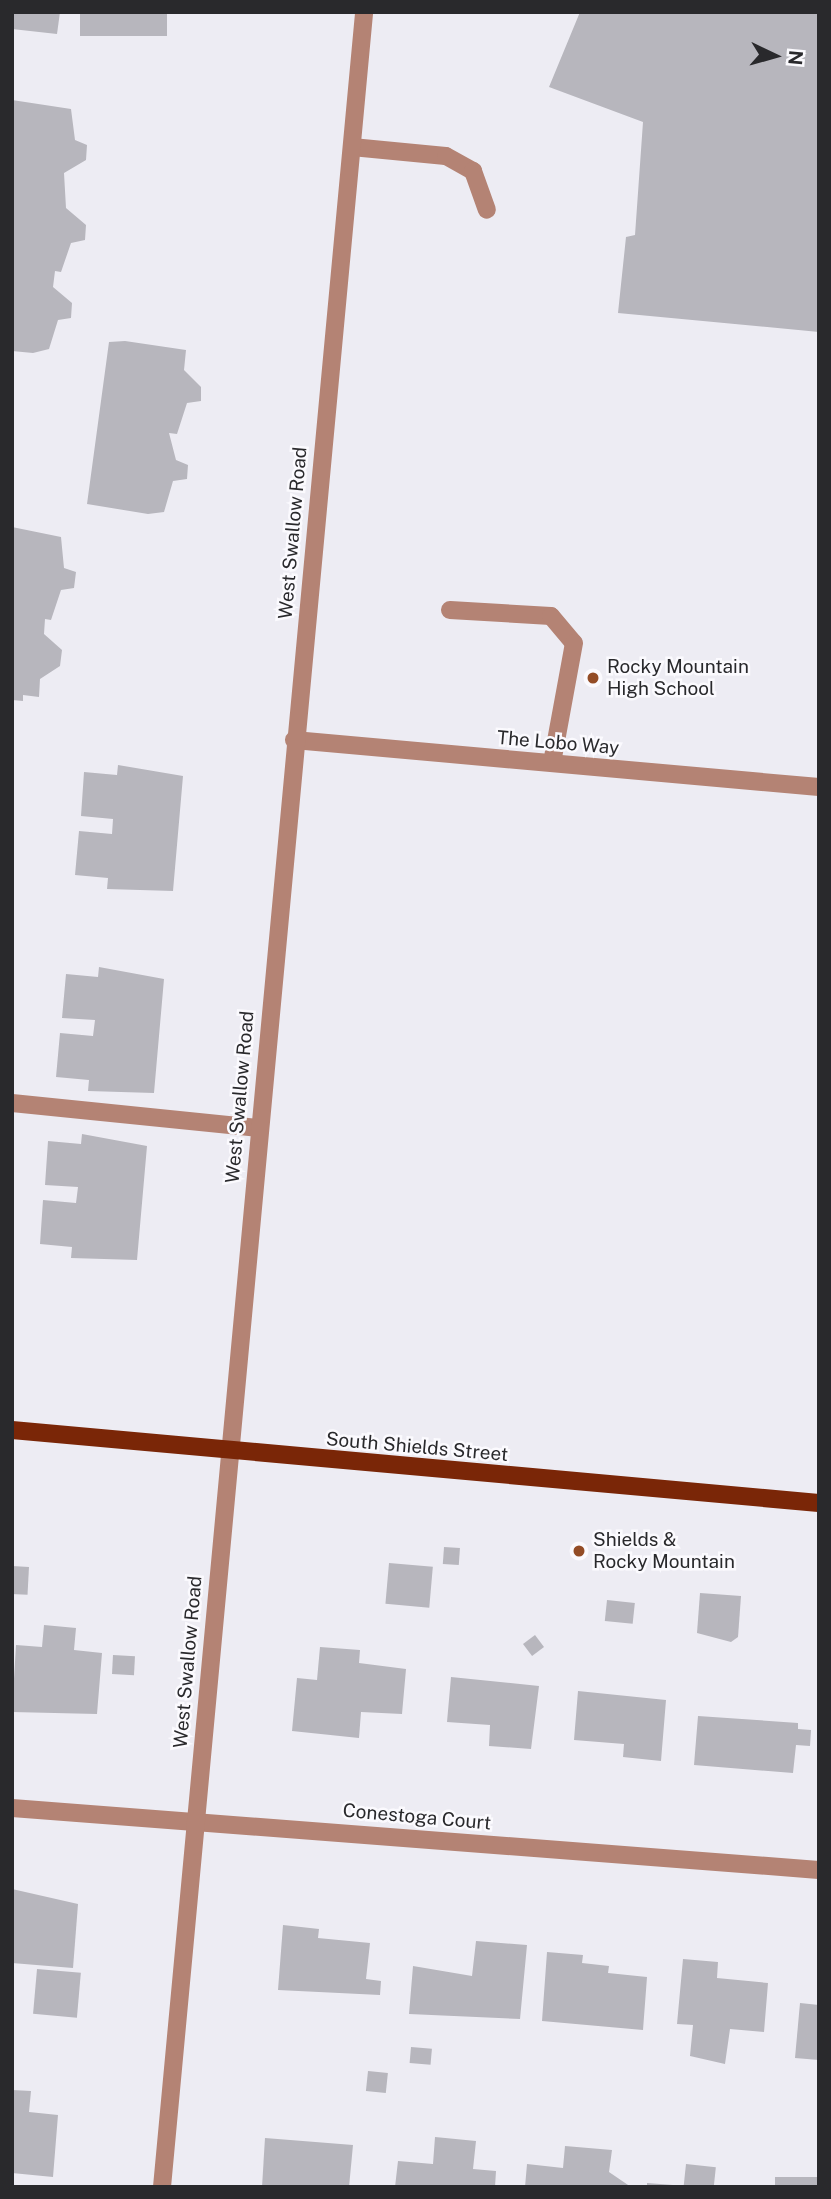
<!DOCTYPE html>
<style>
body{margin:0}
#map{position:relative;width:831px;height:2199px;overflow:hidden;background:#edecf3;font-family:"Public Sans",sans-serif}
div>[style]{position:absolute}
.building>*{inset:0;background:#b7b6bd;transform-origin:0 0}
.minor>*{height:18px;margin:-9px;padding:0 9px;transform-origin:9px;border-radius:9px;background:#b48374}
.major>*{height:18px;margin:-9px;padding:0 9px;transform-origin:9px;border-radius:9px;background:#7a2607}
.dots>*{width:19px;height:19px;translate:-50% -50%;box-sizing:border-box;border:4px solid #fbfafe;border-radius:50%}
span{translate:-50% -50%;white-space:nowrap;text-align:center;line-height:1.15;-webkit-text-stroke:5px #fbfafe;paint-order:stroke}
.street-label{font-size:19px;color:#29292c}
.poi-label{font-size:19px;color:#29292c}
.left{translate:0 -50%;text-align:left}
.frame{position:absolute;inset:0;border:14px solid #29292c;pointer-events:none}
.north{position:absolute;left:740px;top:21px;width:70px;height:70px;-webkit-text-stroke:5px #fbfafe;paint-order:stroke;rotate:95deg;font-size:19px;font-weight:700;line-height:28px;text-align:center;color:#29292c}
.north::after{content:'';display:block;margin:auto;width:24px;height:32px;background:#29292c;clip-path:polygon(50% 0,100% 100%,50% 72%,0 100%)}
</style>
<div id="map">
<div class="building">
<div style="clip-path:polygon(12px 12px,60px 12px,57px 34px,12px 29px)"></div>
<div style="left:80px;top:12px;width:87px;height:24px"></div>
<div style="clip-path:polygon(580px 12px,819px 12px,819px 332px,618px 313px,626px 237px,635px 235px,643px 122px,549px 87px)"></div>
<div style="clip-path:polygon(12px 100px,71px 109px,75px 140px,87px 145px,86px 160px,64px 173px,66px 208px,86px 225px,85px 240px,71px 243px,61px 272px,55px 271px,53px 287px,72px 303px,71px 318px,58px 320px,49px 349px,33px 353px,12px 351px)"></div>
<div style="clip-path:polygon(125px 341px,186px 350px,184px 370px,201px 387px,201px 401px,187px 403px,177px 434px,169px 433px,176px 460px,188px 465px,187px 479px,173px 481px,164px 512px,148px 514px,87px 504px,109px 342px)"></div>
<div style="clip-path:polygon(12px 527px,61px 537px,64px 568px,76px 572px,74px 588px,61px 590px,51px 620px,45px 619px,44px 634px,62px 650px,60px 666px,40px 679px,39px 697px,23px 695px,23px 701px,12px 700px)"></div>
<div style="clip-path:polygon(118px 765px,183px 776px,173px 891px,107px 889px,108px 878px,75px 875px,79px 831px,112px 834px,113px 819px,81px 816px,84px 772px,117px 775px)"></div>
<div style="clip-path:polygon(99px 967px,164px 979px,154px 1093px,88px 1091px,89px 1080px,56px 1077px,60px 1033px,93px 1036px,95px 1020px,62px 1018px,66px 974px,98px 977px)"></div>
<div style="clip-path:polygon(82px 1134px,147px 1146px,137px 1260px,71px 1258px,72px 1247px,40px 1244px,43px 1200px,76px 1203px,78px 1187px,45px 1185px,48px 1141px,81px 1144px)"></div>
<div style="left:444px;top:1547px;width:16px;height:17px;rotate:4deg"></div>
<div style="left:389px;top:1563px;width:44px;height:41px;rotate:5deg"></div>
<div style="left:12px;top:1566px;width:17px;height:28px;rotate:3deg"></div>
<div style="clip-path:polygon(700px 1593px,741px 1596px,738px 1637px,731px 1642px,697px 1633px)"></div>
<div style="left:607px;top:1600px;width:28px;height:21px;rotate:6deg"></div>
<div style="clip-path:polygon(44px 1625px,76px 1628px,74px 1650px,102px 1653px,97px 1714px,12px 1712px,16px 1645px,42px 1647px)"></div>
<div style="left:535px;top:1635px;width:15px;height:15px;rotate:53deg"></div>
<div style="clip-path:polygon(320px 1647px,360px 1650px,359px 1663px,406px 1669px,402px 1714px,361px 1712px,359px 1738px,292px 1731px,297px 1678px,317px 1680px)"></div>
<div style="left:113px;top:1655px;width:22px;height:19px;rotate:3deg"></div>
<div style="clip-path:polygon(451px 1677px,539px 1686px,531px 1749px,489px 1746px,490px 1725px,447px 1722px)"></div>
<div style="clip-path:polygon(578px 1691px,666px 1700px,661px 1761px,623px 1757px,624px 1744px,574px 1740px)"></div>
<div style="clip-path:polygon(698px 1716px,798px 1723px,798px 1729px,811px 1730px,810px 1746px,796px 1745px,793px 1773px,694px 1765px)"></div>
<div style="clip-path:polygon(12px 1889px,78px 1904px,73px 1968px,12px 1963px)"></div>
<div style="clip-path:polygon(283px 1925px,319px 1929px,318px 1938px,370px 1943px,366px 1979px,381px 1981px,380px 1995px,278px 1990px)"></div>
<div style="clip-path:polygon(476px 1941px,527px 1945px,520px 2019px,409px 2014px,413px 1966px,472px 1976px)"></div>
<div style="clip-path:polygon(547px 1952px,583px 1955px,582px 1963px,609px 1966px,608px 1973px,647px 1977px,643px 2030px,542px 2021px)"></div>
<div style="clip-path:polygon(683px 1959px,718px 1962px,717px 1978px,768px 1983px,764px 2032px,730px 2029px,725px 2064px,690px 2056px,693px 2025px,677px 2024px)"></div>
<div style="left:37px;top:1969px;width:44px;height:45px;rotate:5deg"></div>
<div style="clip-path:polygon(800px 2003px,819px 2005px,819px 2060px,795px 2058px)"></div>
<div style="left:411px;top:2047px;width:21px;height:16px;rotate:5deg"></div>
<div style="left:368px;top:2071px;width:20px;height:20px;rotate:6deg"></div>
<div style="clip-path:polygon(12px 2090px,31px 2091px,29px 2112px,58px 2115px,53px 2177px,12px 2173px)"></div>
<div style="clip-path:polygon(435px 2137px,476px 2141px,473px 2169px,496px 2171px,495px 2187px,395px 2187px,398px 2161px,433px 2164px)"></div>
<div style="clip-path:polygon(265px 2138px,353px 2145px,349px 2187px,262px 2187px)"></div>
<div style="clip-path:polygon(565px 2146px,612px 2150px,609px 2172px,631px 2187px,525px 2187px,527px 2164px,563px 2168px)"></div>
<div style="left:686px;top:2164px;width:30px;height:23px;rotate:6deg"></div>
<div style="left:819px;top:2177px;width:10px;height:44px;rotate:90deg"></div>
<div style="clip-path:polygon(647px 2183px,673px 2185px,673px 2187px,647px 2187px)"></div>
</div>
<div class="minor">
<div style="left:352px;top:147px;width:94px;rotate:5.5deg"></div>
<div style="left:446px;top:156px;width:31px;rotate:29deg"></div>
<div style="left:473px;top:171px;width:41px;rotate:70.3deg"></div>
<div style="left:450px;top:610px;width:101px;rotate:3.4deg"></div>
<div style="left:551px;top:616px;width:35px;rotate:50deg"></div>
<div style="left:574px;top:643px;width:122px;rotate:100.4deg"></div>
<div style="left:294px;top:740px;width:527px;rotate:5.12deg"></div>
<div style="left:12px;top:1103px;width:247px;rotate:5.8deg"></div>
<div style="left:12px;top:1808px;width:809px;rotate:4.39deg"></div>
<div style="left:162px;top:2187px;width:2184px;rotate:-84.69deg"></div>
</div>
<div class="major">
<div style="left:12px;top:1430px;width:810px;rotate:5.17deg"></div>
</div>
<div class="dots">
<div style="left:593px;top:678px;background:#934c26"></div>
<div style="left:579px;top:1551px;background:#934c26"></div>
</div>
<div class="street-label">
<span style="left:293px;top:533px;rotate:-85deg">West Swallow Road</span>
<span style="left:558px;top:743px;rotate:5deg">The Lobo Way</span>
<span style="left:240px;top:1097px;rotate:-85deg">West Swallow Road</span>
<span style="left:417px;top:1447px;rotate:5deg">South Shields Street</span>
<span style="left:188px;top:1662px;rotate:-85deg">West Swallow Road</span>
<span style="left:417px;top:1817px;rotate:5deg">Conestoga Court</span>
</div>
<div class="poi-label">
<span class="left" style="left:607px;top:678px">Rocky Mountain<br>High School</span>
<span class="left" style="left:593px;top:1551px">Shields &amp;<br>Rocky Mountain</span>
</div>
<div class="frame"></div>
<div class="north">N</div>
</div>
